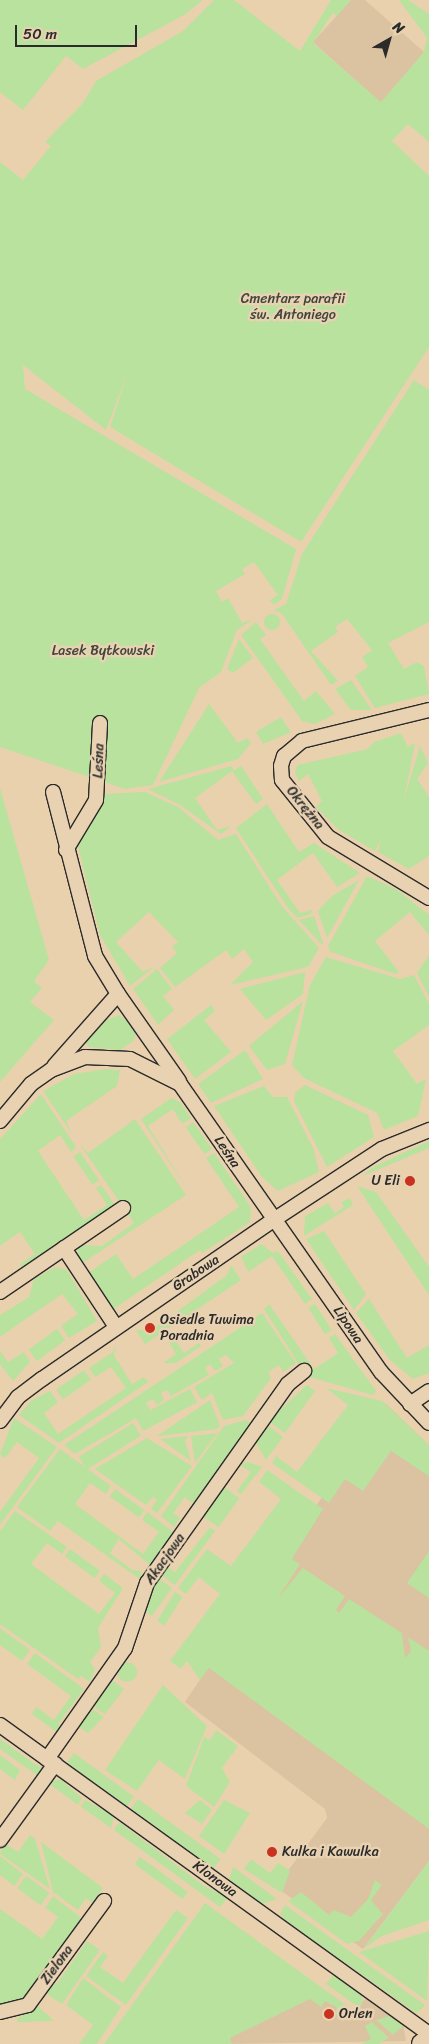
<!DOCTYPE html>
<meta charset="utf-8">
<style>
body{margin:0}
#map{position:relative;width:429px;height:2044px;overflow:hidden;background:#ead1ae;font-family:Sriracha,sans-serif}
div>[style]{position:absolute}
.built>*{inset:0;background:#dbc2a0}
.green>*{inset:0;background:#b8e29e;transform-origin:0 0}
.round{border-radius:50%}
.roads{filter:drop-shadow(1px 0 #2b2b2b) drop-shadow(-1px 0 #2b2b2b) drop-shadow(0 1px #2b2b2b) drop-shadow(0 -1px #2b2b2b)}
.minor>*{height:14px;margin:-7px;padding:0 7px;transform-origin:7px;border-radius:7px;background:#e9d2b2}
.secondary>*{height:20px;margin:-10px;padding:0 10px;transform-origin:10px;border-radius:10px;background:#e9d2b2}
.dots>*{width:14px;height:14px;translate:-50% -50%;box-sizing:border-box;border:2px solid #e9d2b2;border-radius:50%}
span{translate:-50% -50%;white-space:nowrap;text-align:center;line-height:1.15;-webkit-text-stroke:5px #e9d2b2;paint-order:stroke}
.park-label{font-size:14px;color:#40463c}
.street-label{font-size:14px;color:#2b2b2b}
.poi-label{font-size:14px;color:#2b2b2b}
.right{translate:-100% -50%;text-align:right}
.left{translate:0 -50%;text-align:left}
.north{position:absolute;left:364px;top:15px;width:50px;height:50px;-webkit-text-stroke:4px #e9d2b2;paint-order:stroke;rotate:38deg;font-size:14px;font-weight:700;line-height:20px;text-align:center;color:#2b2b2b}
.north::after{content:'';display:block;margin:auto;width:18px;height:22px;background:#2b2b2b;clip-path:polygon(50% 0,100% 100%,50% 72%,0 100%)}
.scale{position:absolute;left:15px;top:25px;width:122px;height:22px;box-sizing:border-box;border:2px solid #2b2b2b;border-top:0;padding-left:6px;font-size:15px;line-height:18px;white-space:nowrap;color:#2b2b2b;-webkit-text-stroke:4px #e9d2b2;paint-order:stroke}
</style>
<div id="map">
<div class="built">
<div style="clip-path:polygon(351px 0,365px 0,424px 52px,381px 103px,313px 42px)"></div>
<div style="clip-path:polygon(385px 1403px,429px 1445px,429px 1861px,363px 1949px,276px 1887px,327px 1818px,325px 1809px,185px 1702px)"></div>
<div style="clip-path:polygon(320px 1989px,350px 2011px,368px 1997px,403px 2023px,406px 2041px,217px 2044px)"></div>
</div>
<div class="green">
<div style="clip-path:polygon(0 0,203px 0,184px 15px,83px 69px,66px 56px,23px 110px,0 92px)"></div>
<div style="clip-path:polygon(214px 0,234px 0,300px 51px,331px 0,351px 0,337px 16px,333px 13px,313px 43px,381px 102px,424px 52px,427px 38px,399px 0,408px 0,429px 14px,429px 142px,408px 124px,392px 141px,429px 176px,429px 347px,301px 542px,110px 427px,128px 372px,106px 430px,23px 365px,25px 389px,296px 549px,282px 599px,274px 605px,270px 600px,278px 595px,254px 562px,242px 569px,245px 574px,216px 591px,222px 602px,228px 598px,242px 623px,253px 619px,237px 630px,221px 672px,199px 688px,153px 785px,125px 789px,0 747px,0 162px,23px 180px,51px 146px,45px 142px,83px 103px,96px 81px,183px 31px)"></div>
<div style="clip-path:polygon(414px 380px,429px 390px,429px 622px,388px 643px,404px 669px,417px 662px,424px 666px,429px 694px,375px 708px,355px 676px,368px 667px,362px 657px,372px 650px,347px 619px,335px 627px,338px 632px,311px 651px,338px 681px,331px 685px,282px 614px,274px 610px,286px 604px,302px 554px)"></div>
<div class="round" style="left:264px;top:614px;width:16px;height:16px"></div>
<div style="clip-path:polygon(256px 622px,266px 635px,260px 639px,304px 701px,316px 691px,335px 714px,315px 724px,302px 721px,241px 635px)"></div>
<div style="clip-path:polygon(239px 639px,253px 658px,233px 673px,227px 669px)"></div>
<div style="clip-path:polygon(351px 680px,372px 710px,351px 710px,335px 689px)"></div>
<div style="clip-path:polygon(209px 704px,238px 743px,247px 738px,251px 743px,238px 759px,159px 782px)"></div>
<div style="clip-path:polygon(281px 717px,291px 732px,263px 744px,256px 732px)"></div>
<div style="clip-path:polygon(401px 733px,408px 747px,415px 743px,404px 800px,420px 746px,428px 763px,417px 779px,429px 797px,429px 856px,409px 869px,378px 852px,380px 841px,375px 851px,339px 830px,316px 807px,322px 801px,308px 774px,299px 781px,295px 773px,297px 765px,368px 749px,374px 742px)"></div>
<div style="clip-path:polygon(231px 766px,234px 770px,241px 766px,263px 799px,256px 804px,232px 771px,195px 798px,217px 830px,231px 826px,221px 834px,180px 805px,148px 789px)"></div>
<div style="clip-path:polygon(0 788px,49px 960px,34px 981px,42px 988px,30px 1002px,54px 1020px,0 1082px)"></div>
<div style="clip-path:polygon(145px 792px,178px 807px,218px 840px,236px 834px,281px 905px,319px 948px,308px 967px,230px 985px,253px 962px,244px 949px,232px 959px,226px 950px,175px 987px,160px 968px,177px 953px,172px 947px,178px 942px,149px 912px,116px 942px,143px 972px,155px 966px,130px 986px,100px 935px,77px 842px,104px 794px)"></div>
<div style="clip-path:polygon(267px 804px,299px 852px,314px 843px,360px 873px,337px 887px,313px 853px,277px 880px,300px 913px,312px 910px,311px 914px,297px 918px,288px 908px,236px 828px)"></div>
<div style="clip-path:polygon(367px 876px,396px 889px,429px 915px,429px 935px,410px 912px,375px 941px,399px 972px,395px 974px,331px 952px,328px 946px)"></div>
<div style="clip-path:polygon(359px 880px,327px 938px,318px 911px,332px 896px)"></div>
<div style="clip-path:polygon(314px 916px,323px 943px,322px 945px,299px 920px)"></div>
<div style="clip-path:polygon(429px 955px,429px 997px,417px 973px)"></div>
<div style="clip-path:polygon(326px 957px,400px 979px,414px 975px,429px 1004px,429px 1025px,393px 1051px,417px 1084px,426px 1079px,418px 1116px,384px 1130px,377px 1113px,304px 1078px,292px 1065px,310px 985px)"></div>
<div style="clip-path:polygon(157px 969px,172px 989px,163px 996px,174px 1010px,158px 1025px,133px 989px)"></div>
<div style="clip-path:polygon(305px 972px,303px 994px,266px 1020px,240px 989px)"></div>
<div style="clip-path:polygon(303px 1001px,285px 1064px,267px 1070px,249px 1046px)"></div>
<div style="clip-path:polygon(211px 1005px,215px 1011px,204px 1020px,231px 1052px,195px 1079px,167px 1039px)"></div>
<div style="clip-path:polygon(119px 1015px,139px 1030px,132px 1042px,120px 1050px,89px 1047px,85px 1042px,103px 1021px)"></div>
<div style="clip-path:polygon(245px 1050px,263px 1079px,211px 1103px,198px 1084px)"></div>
<div style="clip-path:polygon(105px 1069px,120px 1070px,117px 1086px,66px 1121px,72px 1134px,43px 1091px,74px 1074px)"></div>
<div style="clip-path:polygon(305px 1085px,368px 1115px,374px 1137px,327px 1167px,294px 1101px,295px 1093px)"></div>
<div style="clip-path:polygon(264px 1086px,273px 1097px,287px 1097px,314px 1150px,319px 1172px,278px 1191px,262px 1177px,214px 1106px)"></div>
<div style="clip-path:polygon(41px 1094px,76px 1147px,71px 1152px,60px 1135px,38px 1151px,84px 1220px,107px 1205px,96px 1188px,101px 1185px,115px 1205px,23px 1269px,20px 1264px,35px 1254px,20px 1232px,0 1246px,0 1139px)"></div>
<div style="clip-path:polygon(171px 1098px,180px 1102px,191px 1118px,182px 1124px,173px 1109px,148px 1126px,189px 1192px,141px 1119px)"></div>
<div style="clip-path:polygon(135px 1119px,186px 1195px,78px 1266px,75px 1254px,80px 1245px,102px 1246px,134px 1223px,79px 1143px,88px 1153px)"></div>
<div style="left:193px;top:1122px;width:33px;height:9px;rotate:55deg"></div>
<div style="clip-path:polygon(429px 1141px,429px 1148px,363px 1176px,373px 1167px)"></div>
<div style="left:80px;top:1152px;width:34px;height:8px;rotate:56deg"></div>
<div style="clip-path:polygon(214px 1153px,251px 1207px,250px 1222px,202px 1253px,200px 1250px,112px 1310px,88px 1273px,116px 1254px,133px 1279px,239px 1207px,206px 1158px)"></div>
<div style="clip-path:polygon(357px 1186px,376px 1192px,429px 1267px,429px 1295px)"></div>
<div style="clip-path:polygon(350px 1198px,353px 1205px,304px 1236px,305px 1216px,328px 1203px,335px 1213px,344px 1207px,341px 1202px)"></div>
<div style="clip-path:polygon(324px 1231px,366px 1294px,354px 1310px,306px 1239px)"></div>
<div style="clip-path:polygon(261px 1244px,273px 1253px,278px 1251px,312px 1299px,305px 1304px,272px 1256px,248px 1272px,241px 1257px)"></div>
<div style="clip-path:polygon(231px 1265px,241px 1280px,168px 1329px,184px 1353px,199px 1343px,201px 1346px,176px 1363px,163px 1363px,176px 1354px,163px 1332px,145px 1344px,136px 1330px,152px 1330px,227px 1275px)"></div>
<div style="clip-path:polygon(55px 1267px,67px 1270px,97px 1321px,69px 1338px,61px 1326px,78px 1314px,62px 1294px,0 1337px,0 1315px,29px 1297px,34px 1279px)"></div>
<div style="clip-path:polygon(369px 1299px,407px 1358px,429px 1345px,429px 1373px,413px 1379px,390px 1360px,356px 1313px)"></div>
<div style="clip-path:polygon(269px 1304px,314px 1369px,338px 1353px,329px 1338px,335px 1334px,376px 1391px,373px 1395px,306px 1376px,264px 1309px)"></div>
<div style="left:315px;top:1304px;width:31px;height:8px;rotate:57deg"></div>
<div style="clip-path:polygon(262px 1313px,296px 1363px,283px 1372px,279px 1365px,268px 1372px,271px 1378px,243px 1416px,223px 1420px,212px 1393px,202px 1400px,194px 1387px,234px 1363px,226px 1355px,219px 1359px,223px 1366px,215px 1371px,210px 1364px,205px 1368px,209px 1375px,171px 1396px,167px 1390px,161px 1393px,164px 1400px,157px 1405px,153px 1399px,146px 1403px,150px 1410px,75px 1454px,64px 1445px)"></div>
<div style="left:57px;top:1329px;width:14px;height:35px;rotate:54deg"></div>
<div style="clip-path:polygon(116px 1343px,114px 1355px,132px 1384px,144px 1377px,148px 1382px,59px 1443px,19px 1415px,32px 1400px,50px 1391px,58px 1402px,44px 1413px,58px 1434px,126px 1388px,111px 1367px,95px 1377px,89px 1368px,113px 1352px)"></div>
<div style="clip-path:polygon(0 1351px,8px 1362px,24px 1352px,30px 1362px,13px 1381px,0 1364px)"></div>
<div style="left:84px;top:1370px;width:12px;height:34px;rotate:55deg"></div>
<div style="clip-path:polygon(307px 1385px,315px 1391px,285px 1433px,268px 1421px)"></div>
<div style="clip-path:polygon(326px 1388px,382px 1401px,429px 1445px,429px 1476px,391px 1451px,363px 1491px,345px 1479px,329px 1503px,272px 1463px,276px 1456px,297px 1472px,348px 1405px)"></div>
<div style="left:190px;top:1389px;width:15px;height:61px;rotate:62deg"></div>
<div style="clip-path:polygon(210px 1400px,220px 1426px,217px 1429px,157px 1436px)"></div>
<div style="clip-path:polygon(14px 1418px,57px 1447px,0 1525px,0 1512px,39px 1458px,17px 1442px,5px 1458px,0 1454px)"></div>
<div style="clip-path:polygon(246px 1420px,253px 1425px,203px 1498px,192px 1503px,185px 1497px,173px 1513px,180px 1518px,174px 1527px,161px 1516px,224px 1426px)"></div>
<div style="left:133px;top:1423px;width:15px;height:64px;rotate:58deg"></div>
<div style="clip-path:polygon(269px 1426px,283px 1437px,266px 1460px,256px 1443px)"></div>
<div style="clip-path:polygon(218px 1433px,210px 1443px,195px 1463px,191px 1436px)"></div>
<div style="clip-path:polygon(188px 1436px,185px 1441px,191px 1461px,160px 1439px)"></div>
<div style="clip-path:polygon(147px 1438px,192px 1466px,157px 1513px,151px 1509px,157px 1500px,153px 1497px,146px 1505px,95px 1469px)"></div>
<div style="clip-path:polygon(60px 1449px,111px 1486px,106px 1494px,90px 1483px,75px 1504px,143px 1554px,159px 1532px,142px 1520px,147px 1512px,176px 1534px,151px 1566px,119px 1539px,110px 1553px,132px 1570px,141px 1571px,141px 1580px,58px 1521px,50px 1531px,17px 1507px)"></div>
<div style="clip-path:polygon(248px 1462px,262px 1467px,241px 1494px,237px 1491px,251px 1472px,240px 1465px)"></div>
<div style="clip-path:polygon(267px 1470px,323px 1509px,292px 1559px,300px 1564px,278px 1598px,303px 1568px,345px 1596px,336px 1610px,339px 1613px,349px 1599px,402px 1633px,405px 1658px,411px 1651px,408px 1637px,429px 1651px,429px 1829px,209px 1668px,200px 1680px,187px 1661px,181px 1669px,170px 1661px,220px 1594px,199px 1577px,186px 1594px,178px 1588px,207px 1549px,231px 1566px,281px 1499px,259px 1482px)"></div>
<div style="left:224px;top:1487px;width:19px;height:36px;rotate:36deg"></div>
<div style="left:115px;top:1489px;width:36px;height:9px;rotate:36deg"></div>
<div style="clip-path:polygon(15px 1511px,67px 1547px,62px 1554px,47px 1543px,31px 1564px,99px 1614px,115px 1593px,99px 1581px,104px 1574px,123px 1588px,98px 1628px,101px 1647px,90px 1662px,95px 1669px,90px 1682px,81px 1676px,78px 1679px,0 1624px,0 1531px)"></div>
<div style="clip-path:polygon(210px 1527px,215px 1531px,175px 1585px,161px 1575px,167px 1566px,175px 1572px)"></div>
<div style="left:70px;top:1549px;width:37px;height:9px;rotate:36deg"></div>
<div style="clip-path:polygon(429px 1551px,429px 1598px,407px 1583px)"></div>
<div style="clip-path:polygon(158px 1578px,172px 1588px,152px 1616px,142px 1609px)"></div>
<div style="left:175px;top:1592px;width:9px;height:34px;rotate:32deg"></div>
<div style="clip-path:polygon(0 1628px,30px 1650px,22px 1661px,0 1645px)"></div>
<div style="clip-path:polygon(35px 1653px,84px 1689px,59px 1723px,59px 1734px,32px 1714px,36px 1707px,54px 1720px,71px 1696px,27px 1664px)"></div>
<div class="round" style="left:117px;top:1662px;width:20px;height:20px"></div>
<div style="left:112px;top:1680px;width:15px;height:32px;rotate:37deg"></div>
<div style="clip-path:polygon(163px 1685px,207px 1726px,185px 1779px,159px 1760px,137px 1791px,105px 1770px)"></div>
<div style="clip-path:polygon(92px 1709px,104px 1717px,88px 1733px,79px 1727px)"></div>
<div style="clip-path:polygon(216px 1730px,238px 1746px,222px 1768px,230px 1782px,214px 1807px,186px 1786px,204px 1737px,210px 1740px)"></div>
<div style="clip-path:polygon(0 1739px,39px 1767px,44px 1765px,47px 1771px,38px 1776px,0 1749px)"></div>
<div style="left:74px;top:1753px;width:74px;height:12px;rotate:36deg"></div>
<div style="clip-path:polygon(0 1755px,20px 1770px,15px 1780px,0 1769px)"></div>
<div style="clip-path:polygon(60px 1779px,82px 1798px,78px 1805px,48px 1783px)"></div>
<div style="left:138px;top:1799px;width:102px;height:12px;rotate:36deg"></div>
<div style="clip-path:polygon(85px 1800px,114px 1816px,111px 1828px,81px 1807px)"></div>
<div style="clip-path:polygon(200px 1800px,212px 1810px,202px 1824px,185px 1813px)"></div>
<div style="clip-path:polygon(224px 1800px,250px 1813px,224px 1854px,199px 1836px)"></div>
<div style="clip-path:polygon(119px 1822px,204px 1886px,228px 1897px,220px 1907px,114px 1830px)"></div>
<div style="clip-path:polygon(30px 1835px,35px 1839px,50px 1889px,0 1854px,5px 1844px,18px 1852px)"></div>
<div style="clip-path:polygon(41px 1842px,103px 1888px,92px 1903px,86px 1898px,78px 1910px,53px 1892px)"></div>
<div style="clip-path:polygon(0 1856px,23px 1874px,14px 1886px,0 1875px)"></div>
<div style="left:140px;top:1857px;width:59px;height:9px;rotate:36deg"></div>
<div style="clip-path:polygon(251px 1859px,270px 1873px,278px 1863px,290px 1871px,282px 1893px,244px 1869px)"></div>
<div style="clip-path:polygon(429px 1861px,429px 1920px,382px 1936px,363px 1949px)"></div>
<div style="clip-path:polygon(233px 1867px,277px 1899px,262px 1904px,229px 1879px)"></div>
<div style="left:26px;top:1876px;width:29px;height:15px;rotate:36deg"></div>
<div style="clip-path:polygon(375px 1880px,382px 1885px,371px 1900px,383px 1914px,359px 1941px,347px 1944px,288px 1901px,301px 1892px,329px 1915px,334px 1910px,351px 1917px,368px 1899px)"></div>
<div style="clip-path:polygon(53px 1896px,85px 1921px,32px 1996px,15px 2007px,0 2007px,0 1909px,42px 1939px,58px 1917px,45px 1908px)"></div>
<div style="clip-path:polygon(205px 1903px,350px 2008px,334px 2016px,337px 2008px,325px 2001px,321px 2007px,310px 1999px,230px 2038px,232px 2044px,104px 2044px)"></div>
<div style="clip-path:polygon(285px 1905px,425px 2005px,423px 2008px,416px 2013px,286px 1921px,280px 1914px)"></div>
<div style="clip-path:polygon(176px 1910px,188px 1918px,126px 2005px,86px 1976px,103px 1952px,108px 1956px,100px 1967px,123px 1983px)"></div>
<div style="clip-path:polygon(429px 1931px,427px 2001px,359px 1952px)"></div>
<div style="clip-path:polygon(87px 1941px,100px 1950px,62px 2004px,44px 1992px,58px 1982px)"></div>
<div style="clip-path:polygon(334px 1974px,362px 1995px,362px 2005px,358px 2007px,326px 1984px)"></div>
<div style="clip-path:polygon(83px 1978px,121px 2007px,97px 2044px,79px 2044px,93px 2025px,66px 2005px)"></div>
<div style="clip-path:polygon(38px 2006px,54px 2021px,17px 2022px,17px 2019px)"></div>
<div style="clip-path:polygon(389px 2016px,403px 2026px,393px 2035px,376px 2020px)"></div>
<div style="clip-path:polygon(372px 2022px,389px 2038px,379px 2044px,361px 2044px,371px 2039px,365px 2026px)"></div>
</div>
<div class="roads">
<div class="minor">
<div style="left:429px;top:710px;width:131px;rotate:166.3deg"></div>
<div style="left:302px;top:741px;width:23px;rotate:140deg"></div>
<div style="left:284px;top:756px;width:10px;rotate:107deg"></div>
<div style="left:281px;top:766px;width:14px;rotate:86deg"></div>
<div style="left:282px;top:780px;width:73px;rotate:51.1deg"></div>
<div style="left:328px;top:837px;width:118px;rotate:31.1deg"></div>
<div style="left:53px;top:792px;width:169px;rotate:75.6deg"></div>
<div style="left:95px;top:956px;width:44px;rotate:58.8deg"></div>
<div style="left:118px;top:994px;width:96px;rotate:131.6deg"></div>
<div style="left:66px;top:850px;width:58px;rotate:-59deg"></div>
<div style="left:96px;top:800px;width:77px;rotate:-87deg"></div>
<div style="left:118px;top:994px;width:106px;rotate:55deg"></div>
<div style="left:0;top:1121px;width:48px;rotate:-50deg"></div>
<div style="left:31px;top:1084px;width:24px;rotate:-35deg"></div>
<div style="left:51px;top:1070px;width:36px;rotate:-21deg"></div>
<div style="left:85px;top:1057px;width:45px;rotate:2.5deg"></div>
<div style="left:130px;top:1059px;width:56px;rotate:26.6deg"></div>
<div style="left:180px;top:1084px;width:351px;rotate:55.1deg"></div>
<div style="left:381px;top:1372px;width:70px;rotate:46.7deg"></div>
<div style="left:64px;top:1248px;width:95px;rotate:56.6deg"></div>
<div style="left:0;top:1292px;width:149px;rotate:-34.3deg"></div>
<div style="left:410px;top:1404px;width:23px;rotate:-34deg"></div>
<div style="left:0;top:1421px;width:30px;rotate:-53deg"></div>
<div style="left:18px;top:1397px;width:30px;rotate:-37deg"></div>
<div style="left:42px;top:1379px;width:283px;rotate:-34.5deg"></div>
<div style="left:275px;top:1219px;width:128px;rotate:-33.2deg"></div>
<div style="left:382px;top:1149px;width:51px;rotate:-22deg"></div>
<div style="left:0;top:1725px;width:529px;rotate:35.76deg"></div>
<div style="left:47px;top:1759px;width:136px;rotate:-54.9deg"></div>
<div style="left:125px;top:1648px;width:69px;rotate:-71.3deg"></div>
<div style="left:147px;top:1583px;width:244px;rotate:-54.7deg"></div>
<div style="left:288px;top:1384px;width:21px;rotate:-39deg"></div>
<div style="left:0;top:1840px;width:94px;rotate:-54.1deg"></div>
<div style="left:0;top:2012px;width:29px;rotate:-14deg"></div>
<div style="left:28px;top:2005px;width:129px;rotate:-53.8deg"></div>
</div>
<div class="secondary">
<div style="left:422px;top:2044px;width:8px;rotate:-30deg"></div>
</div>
</div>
<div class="dots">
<div style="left:410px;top:1181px;background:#c8321e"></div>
<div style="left:150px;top:1328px;background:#c8321e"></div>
<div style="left:272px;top:1852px;background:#c8321e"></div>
<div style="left:329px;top:2014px;background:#c8321e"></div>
</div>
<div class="park-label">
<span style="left:293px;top:307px">Cmentarz parafii<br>św. Antoniego</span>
<span style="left:103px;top:651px">Lasek Bytkowski</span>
</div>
<div class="street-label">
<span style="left:99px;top:761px;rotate:-88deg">Leśna</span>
<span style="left:305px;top:808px;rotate:51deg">Okrężna</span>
<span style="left:227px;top:1152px;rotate:56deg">Leśna</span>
<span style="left:196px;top:1273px;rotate:-34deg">Grabowa</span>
<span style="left:348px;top:1325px;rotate:56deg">Lipowa</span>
<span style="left:165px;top:1559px;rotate:-55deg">Akacjowa</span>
<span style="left:215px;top:1879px;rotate:36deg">Klonowa</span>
<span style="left:57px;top:1965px;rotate:-54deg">Zielona</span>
</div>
<div class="poi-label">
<span class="right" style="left:400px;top:1181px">U Eli</span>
<span class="left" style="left:160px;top:1328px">Osiedle Tuwima<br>Poradnia</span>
<span class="left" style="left:282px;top:1852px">Kulka i Kawulka</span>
<span class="left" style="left:339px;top:2014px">Orlen</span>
</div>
<div class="north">N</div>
<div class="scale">50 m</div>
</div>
